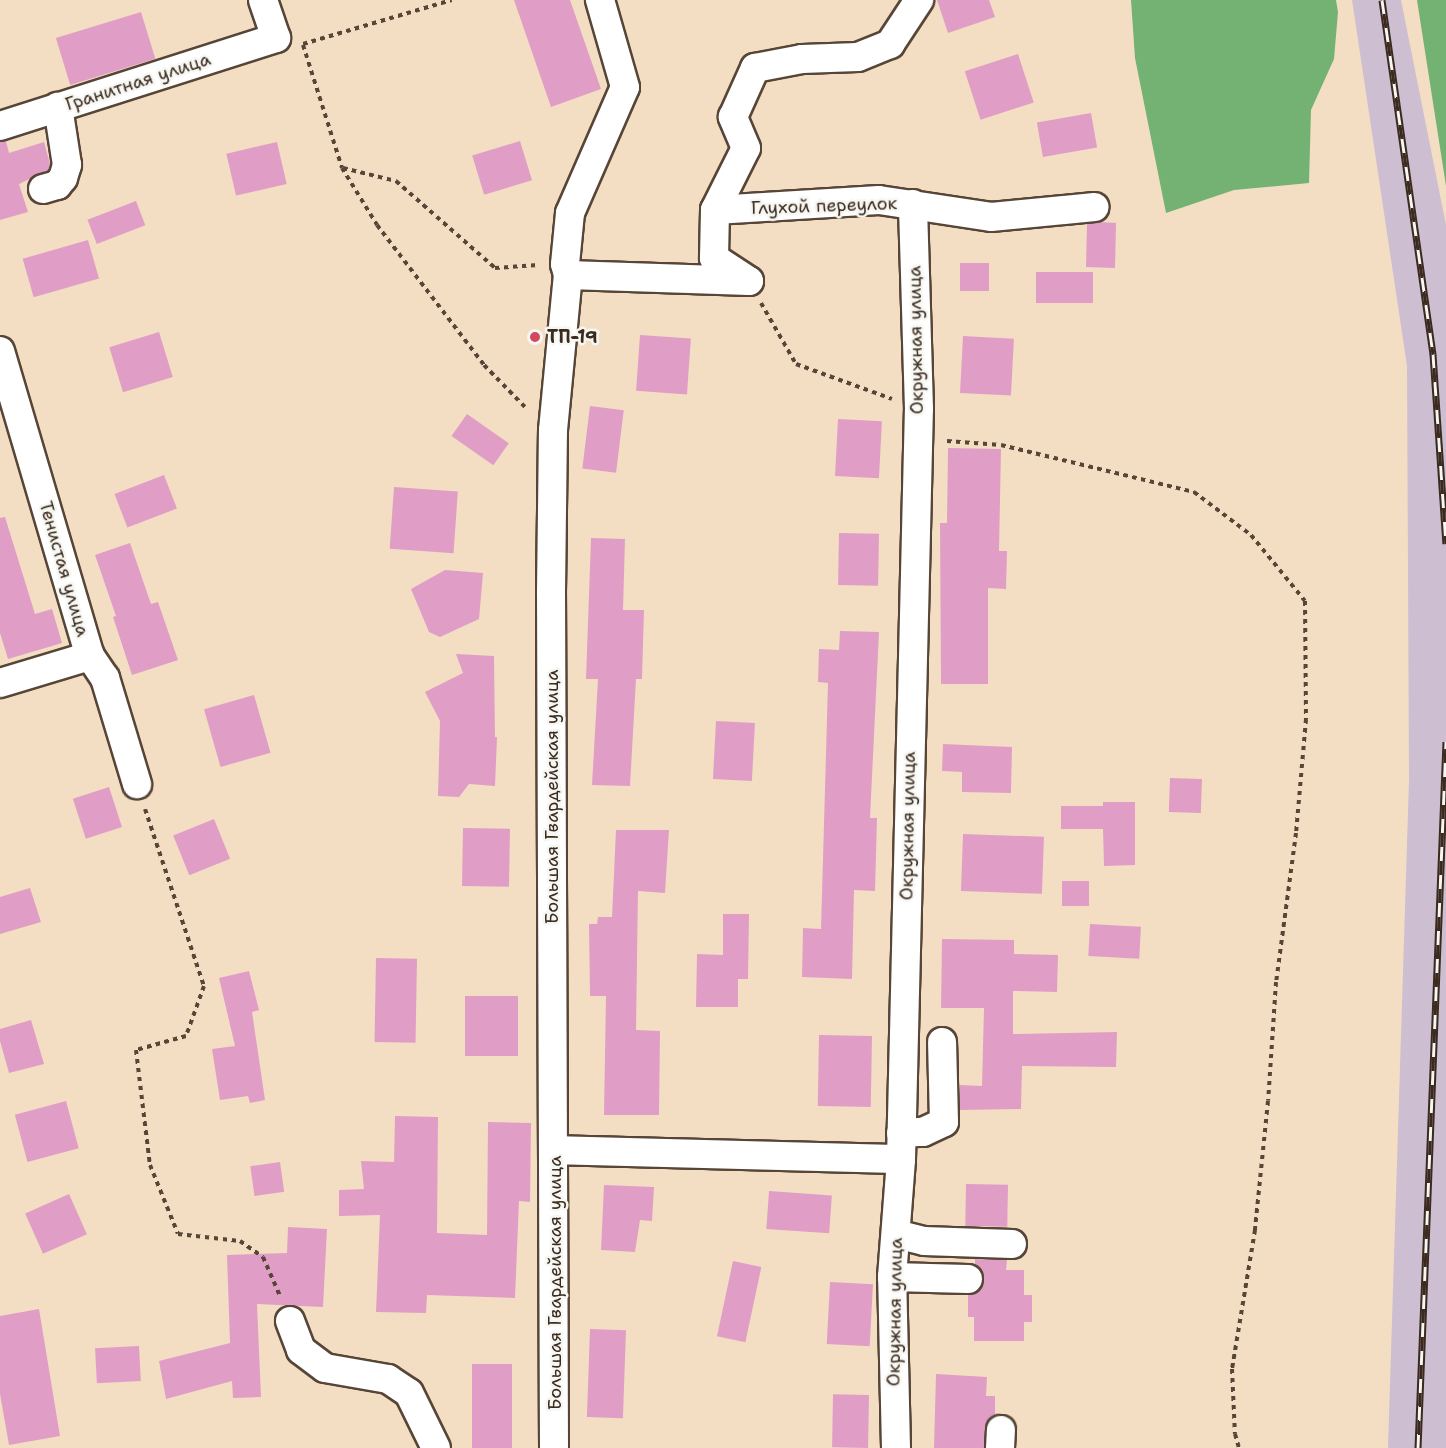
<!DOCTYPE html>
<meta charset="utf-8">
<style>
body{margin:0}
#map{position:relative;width:1446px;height:1448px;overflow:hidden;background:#f3dec3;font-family:"Shantell Sans",sans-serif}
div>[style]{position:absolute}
.industrial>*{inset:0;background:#cdbed2}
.forest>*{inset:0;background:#74b273}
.building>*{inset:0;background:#e09ec6;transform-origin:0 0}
.path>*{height:4px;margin-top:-2px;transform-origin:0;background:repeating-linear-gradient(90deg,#574537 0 4.5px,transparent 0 9px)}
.roads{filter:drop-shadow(2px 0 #574537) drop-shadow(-2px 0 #574537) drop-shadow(0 2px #574537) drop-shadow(0 -2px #574537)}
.minor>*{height:28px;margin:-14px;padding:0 14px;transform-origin:14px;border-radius:14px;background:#fff}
.rail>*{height:7px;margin-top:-3.5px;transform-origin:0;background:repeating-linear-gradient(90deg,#f6f6f2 0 14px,#3b2a1e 0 28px);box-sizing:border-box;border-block:2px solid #3b2a1e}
.dots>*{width:16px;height:16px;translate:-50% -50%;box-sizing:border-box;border:3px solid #f6f6f2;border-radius:50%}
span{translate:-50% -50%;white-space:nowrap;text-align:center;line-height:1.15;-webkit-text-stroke:5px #f6f6f2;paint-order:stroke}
.street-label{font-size:18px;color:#3b2a1e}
.poi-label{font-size:18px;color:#3b2a1e;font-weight:700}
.left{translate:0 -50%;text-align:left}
</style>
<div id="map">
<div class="industrial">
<div style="clip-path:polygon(1352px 0,1401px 0,1446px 225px,1446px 1448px,1388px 1448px,1409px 780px,1407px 366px)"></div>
</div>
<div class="forest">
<div style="clip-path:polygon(1131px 0,1336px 0,1338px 12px,1334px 59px,1311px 110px,1309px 183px,1234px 190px,1166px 213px,1135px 58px)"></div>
<div style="clip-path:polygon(1417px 0,1446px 0,1446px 186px)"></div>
</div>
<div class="building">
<div style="clip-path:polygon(514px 0,570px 0,601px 89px,551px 107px)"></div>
<div style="clip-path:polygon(937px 0,989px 0,995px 17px,948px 33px)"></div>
<div style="left:141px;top:12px;width:49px;height:89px;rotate:73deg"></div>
<div style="left:1018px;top:54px;width:51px;height:56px;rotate:72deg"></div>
<div style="left:1091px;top:113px;width:35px;height:55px;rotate:80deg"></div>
<div style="clip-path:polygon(6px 141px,9px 153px,44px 142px,50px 164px,48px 170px,19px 184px,28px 212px,0 220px,0 142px)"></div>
<div style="left:520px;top:141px;width:41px;height:50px;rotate:73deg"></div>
<div style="left:277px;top:142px;width:43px;height:52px;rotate:77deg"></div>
<div style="left:136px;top:201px;width:26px;height:52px;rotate:69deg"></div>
<div style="clip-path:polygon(1099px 222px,1116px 223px,1115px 268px,1086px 267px,1087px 224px)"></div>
<div style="left:88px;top:240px;width:40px;height:68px;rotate:74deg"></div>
<div style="left:989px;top:263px;width:28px;height:29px;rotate:90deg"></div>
<div style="left:1036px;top:272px;width:57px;height:31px"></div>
<div style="left:159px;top:332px;width:47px;height:52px;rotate:73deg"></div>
<div style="left:640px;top:335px;width:51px;height:56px;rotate:4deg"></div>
<div style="left:963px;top:336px;width:51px;height:57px;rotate:3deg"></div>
<div style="left:590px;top:406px;width:34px;height:63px;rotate:7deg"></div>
<div style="left:467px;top:414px;width:51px;height:27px;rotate:35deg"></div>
<div style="left:838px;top:419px;width:44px;height:57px;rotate:3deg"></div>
<div style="clip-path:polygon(948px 448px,1001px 449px,999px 551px,1007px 551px,1006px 589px,988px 588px,988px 684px,941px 684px,940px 523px,947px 523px)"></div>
<div style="left:164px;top:475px;width:36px;height:53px;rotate:69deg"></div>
<div style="left:394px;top:487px;width:64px;height:62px;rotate:4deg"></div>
<div style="clip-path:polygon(5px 517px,35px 614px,52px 609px,62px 643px,8px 659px,0 633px,0 518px)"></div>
<div style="left:839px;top:533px;width:40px;height:52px;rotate:1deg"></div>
<div style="clip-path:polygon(591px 538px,625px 539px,623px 610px,644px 610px,642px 679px,636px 679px,630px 786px,592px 785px,598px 679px,586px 679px)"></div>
<div style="clip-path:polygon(130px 543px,151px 604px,158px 602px,178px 660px,132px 675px,113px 617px,116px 616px,95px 555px)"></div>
<div style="clip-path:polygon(445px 570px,483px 573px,479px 619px,440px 637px,429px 632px,411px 589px)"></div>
<div style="clip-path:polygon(840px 631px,879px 632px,870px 818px,877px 818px,875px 891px,854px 890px,852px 979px,802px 977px,803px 928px,821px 929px,828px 683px,818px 682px,819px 649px,839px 650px)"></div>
<div style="clip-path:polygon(456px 654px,494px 656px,495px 737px,497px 737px,495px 786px,469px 784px,459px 797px,438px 796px,440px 721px,425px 692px,463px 673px)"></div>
<div style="left:254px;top:695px;width:60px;height:52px;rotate:74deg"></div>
<div style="left:716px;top:721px;width:39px;height:58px;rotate:3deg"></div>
<div style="clip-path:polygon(943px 744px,1012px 747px,1011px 793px,962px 792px,962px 772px,942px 771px)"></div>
<div style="left:1170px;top:778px;width:32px;height:34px;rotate:2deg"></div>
<div style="left:109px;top:787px;width:42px;height:38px;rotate:72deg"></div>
<div style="clip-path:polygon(1103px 802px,1135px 802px,1135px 865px,1104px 866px,1103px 829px,1061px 829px,1061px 806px,1103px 806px)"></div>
<div style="left:214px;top:819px;width:43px;height:44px;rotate:68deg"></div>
<div style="left:463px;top:828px;width:47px;height:58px;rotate:1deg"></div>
<div style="clip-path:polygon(616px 830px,669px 830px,665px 893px,638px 891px,636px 1030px,660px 1031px,659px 1115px,604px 1115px,606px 996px,590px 996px,589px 924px,597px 924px,598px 917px,612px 917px)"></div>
<div style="left:963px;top:834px;width:81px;height:57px;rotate:2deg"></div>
<div style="left:1062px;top:881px;width:27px;height:25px"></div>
<div style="clip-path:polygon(30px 888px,41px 922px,0 934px,0 897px)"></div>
<div style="clip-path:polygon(723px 914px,749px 914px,748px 979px,738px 979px,738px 1007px,696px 1007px,697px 954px,723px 955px)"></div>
<div style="left:1090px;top:924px;width:51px;height:32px;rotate:3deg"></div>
<div style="clip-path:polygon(942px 939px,1014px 940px,1014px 954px,1058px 955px,1057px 992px,1013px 991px,1013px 1034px,1117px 1032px,1116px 1067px,1022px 1066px,1021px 1109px,960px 1110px,960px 1085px,982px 1086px,984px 1008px,941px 1008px)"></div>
<div style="left:376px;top:958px;width:41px;height:84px;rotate:1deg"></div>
<div style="clip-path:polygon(249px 971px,259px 1010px,252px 1012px,265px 1100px,250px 1103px,248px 1096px,220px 1100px,212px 1049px,235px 1046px,219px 978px)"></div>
<div style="left:465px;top:996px;width:53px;height:60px"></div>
<div style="clip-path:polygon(31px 1020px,44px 1064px,9px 1073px,0 1041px,0 1029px)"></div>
<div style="left:819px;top:1035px;width:53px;height:71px;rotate:1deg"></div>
<div style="left:66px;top:1101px;width:49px;height:53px;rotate:75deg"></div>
<div style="clip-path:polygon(395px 1116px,438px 1117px,437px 1233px,487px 1235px,488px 1122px,531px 1123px,530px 1202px,519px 1201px,515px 1298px,427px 1295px,426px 1313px,376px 1312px,380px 1215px,339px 1216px,339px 1190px,364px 1189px,361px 1161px,394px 1162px)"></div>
<div style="left:280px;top:1162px;width:30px;height:30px;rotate:82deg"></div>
<div style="left:966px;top:1184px;width:42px;height:42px;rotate:1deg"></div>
<div style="clip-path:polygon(604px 1185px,654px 1187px,652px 1221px,640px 1220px,635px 1252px,601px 1250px)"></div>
<div style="left:769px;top:1191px;width:63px;height:38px;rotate:4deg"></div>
<div style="left:69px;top:1194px;width:44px;height:48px;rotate:66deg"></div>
<div style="clip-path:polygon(288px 1227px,327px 1229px,323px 1307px,257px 1304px,261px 1397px,233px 1398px,232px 1381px,166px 1399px,159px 1361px,230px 1343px,227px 1255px,287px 1253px)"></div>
<div style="clip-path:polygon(975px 1259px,1007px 1260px,1006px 1270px,1024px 1270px,1024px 1295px,1032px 1295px,1032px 1322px,1024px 1322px,1024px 1341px,974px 1341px,974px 1317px,968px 1317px,968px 1295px,982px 1288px,984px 1279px,982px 1271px,975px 1264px)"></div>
<div style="left:733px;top:1261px;width:29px;height:77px;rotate:12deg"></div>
<div style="left:830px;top:1282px;width:43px;height:62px;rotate:3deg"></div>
<div style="clip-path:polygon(39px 1309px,60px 1436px,9px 1445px,0 1394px,0 1316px)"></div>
<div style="left:590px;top:1329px;width:36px;height:88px;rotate:2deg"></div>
<div style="left:139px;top:1346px;width:35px;height:44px;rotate:87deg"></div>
<div style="left:472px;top:1364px;width:40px;height:84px"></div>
<div style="clip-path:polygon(936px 1374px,987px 1377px,986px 1396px,995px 1396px,995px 1415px,987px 1422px,984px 1448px,934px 1448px)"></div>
<div style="left:869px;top:1395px;width:53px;height:36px;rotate:91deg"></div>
</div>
<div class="path">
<div style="left:303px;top:44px;width:155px;rotate:-16.5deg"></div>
<div style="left:303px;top:45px;width:129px;rotate:72.4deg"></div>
<div style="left:342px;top:168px;width:67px;rotate:58.4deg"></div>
<div style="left:377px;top:225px;width:176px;rotate:52.6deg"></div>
<div style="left:484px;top:365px;width:62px;rotate:45.7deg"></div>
<div style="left:343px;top:168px;width:55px;rotate:13.8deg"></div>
<div style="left:396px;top:181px;width:132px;rotate:41.3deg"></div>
<div style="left:495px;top:268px;width:43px;rotate:-4deg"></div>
<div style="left:761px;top:303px;width:70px;rotate:60.2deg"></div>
<div style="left:796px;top:364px;width:102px;rotate:20deg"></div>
<div style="left:947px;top:441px;width:54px;rotate:4.2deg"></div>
<div style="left:1001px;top:445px;width:199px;rotate:13.7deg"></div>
<div style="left:1194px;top:492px;width:71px;rotate:37deg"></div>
<div style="left:1251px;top:535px;width:85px;rotate:50.7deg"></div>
<div style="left:1305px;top:601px;width:118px;rotate:89.5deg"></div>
<div style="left:1306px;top:719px;width:114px;rotate:95deg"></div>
<div style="left:1296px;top:833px;width:150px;rotate:97.6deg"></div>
<div style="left:1276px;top:982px;width:119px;rotate:93.8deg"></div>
<div style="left:1268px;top:1101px;width:130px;rotate:95.8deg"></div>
<div style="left:1255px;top:1230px;width:141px;rotate:99.4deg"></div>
<div style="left:1232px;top:1369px;width:65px;rotate:87.4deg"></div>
<div style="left:1235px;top:1434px;width:15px;rotate:74deg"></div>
<div style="left:145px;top:809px;width:187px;rotate:71.6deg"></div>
<div style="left:204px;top:986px;width:53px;rotate:109.8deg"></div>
<div style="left:186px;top:1036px;width:52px;rotate:164.4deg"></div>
<div style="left:136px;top:1050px;width:116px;rotate:83.1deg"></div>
<div style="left:150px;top:1165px;width:74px;rotate:67.9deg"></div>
<div style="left:178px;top:1234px;width:62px;rotate:6.4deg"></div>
<div style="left:240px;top:1241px;width:28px;rotate:35deg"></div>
<div style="left:263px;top:1257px;width:43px;rotate:66.4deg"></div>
</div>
<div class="roads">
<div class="minor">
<div style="left:0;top:126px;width:290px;rotate:-17.7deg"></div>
<div style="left:276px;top:38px;width:40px;rotate:-108.9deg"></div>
<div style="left:43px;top:189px;width:15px;rotate:-16deg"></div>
<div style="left:57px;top:185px;width:9px;rotate:-49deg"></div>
<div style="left:63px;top:178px;width:14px;rotate:-73deg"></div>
<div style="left:67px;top:165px;width:59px;rotate:-98.8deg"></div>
<div style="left:715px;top:210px;width:69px;rotate:-63.4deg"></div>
<div style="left:746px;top:148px;width:34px;rotate:-113deg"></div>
<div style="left:733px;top:117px;width:54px;rotate:-65.8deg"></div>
<div style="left:755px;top:68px;width:48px;rotate:-10.8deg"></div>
<div style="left:802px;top:59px;width:56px;rotate:-2deg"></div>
<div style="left:858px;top:57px;width:35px;rotate:-22deg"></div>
<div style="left:890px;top:44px;width:53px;rotate:-56.6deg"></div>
<div style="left:568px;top:275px;width:181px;rotate:1.9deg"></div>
<div style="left:749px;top:281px;width:42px;rotate:-146.7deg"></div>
<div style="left:714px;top:258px;width:48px;rotate:-88.8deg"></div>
<div style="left:715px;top:210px;width:164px;rotate:-3.5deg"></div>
<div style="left:879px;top:200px;width:113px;rotate:8.6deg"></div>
<div style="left:991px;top:217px;width:104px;rotate:-5.5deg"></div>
<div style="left:0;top:351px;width:318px;rotate:73.6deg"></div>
<div style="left:90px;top:656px;width:27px;rotate:56deg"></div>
<div style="left:105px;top:678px;width:111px;rotate:73.2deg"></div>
<div style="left:0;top:683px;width:94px;rotate:-16.7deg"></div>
<div style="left:901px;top:1133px;width:22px;rotate:-3deg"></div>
<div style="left:923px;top:1132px;width:23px;rotate:-25deg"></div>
<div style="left:944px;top:1122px;width:80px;rotate:-91.4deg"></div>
<div style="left:555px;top:1150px;width:346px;rotate:1.5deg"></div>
<div style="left:896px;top:1234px;width:29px;rotate:14deg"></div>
<div style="left:924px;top:1241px;width:88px;rotate:2deg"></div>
<div style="left:892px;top:1277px;width:76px;rotate:1.5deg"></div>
<div style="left:290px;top:1321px;width:31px;rotate:69deg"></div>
<div style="left:301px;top:1350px;width:30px;rotate:37deg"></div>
<div style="left:325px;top:1368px;width:64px;rotate:9.9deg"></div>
<div style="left:388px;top:1379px;width:25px;rotate:34deg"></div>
<div style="left:409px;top:1393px;width:61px;rotate:63.9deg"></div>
<div style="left:554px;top:1448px;width:856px;rotate:-90.2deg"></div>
<div style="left:551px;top:592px;width:162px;rotate:-89.3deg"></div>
<div style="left:553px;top:430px;width:156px;rotate:-84.5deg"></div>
<div style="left:568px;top:275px;width:11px;rotate:-105deg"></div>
<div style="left:565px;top:264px;width:51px;rotate:-84.4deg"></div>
<div style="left:570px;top:213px;width:137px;rotate:-66.4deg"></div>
<div style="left:625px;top:87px;width:91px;rotate:-106deg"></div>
<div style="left:896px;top:1448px;width:171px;rotate:-91.3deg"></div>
<div style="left:892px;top:1277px;width:118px;rotate:-85.6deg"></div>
<div style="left:901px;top:1159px;width:750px;rotate:-88.63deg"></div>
<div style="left:919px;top:409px;width:205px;rotate:-91.7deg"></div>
<div style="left:1000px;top:1448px;width:18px;rotate:-87deg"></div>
</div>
</div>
<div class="rail">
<div style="left:1382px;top:0;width:358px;rotate:81.8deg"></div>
<div style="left:1433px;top:354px;width:190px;rotate:86.1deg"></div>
<div style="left:1418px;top:1448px;width:707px;rotate:-87.73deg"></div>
</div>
<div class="dots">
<div style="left:535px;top:337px;background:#d1495b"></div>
</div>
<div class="street-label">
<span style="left:138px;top:82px;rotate:-18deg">Гранитная улица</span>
<span style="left:824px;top:206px;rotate:-2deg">Глухой переулок</span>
<span style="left:916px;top:340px;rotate:-91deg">Окружная улица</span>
<span style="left:64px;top:569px;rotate:74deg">Тенистая улица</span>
<span style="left:552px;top:797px;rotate:-90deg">Большая Гвардейская улица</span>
<span style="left:908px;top:826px;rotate:-89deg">Окружная улица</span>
<span style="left:555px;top:1283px;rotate:-90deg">Большая Гвардейская улица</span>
<span style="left:895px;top:1312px;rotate:-89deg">Окружная улица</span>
</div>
<div class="poi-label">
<span class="left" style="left:547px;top:337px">ТП-19</span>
</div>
</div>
